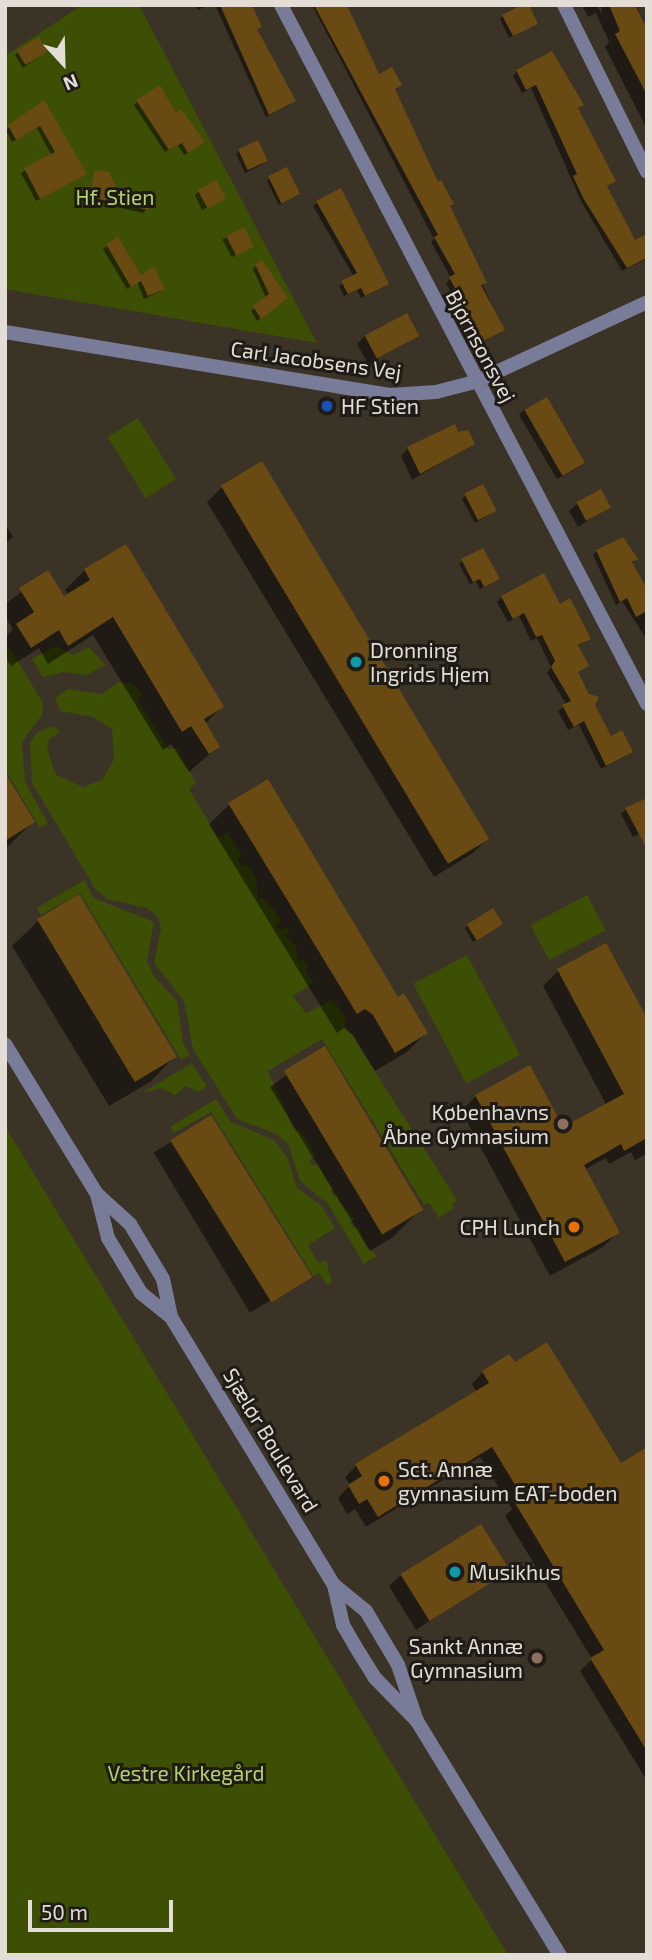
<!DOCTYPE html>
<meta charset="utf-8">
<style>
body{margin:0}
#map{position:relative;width:652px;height:1960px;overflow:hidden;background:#3b3326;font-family:"Exo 2",sans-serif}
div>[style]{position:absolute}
.green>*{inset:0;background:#3d4e05;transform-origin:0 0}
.shadow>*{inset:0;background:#0007;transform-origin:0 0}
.building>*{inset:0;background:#694a13;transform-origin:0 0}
.minor>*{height:14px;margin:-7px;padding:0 7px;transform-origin:7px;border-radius:7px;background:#797c99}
.tertiary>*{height:14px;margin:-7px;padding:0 7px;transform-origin:7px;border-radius:7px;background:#797c99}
.dots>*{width:19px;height:19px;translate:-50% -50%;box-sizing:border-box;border:4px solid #1f1b16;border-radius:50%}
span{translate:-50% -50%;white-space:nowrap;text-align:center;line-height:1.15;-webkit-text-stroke:6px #1f1b16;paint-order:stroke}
.park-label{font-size:21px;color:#b3d26f}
.street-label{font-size:21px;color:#e3ddd5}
.poi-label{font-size:21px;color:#e3ddd5}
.left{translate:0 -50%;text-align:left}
.right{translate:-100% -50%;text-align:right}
.frame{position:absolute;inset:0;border:7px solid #e3ddd5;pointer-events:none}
.north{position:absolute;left:28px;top:28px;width:70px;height:70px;-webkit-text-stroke:5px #1f1b16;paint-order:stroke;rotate:158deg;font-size:19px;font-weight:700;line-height:28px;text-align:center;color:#e3ddd5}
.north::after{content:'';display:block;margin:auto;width:24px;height:32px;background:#e3ddd5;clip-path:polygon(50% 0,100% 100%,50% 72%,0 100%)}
.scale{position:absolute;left:28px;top:1900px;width:145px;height:32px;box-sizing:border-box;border:4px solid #e3ddd5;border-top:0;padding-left:9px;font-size:21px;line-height:24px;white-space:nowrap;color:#e3ddd5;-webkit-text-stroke:5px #1f1b16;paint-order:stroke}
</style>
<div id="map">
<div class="green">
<div style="clip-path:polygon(82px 5px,139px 5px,317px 343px,5px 289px,5px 56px)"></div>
<div style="left:138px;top:418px;width:72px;height:36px;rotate:58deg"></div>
<div style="clip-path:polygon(56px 646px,74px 655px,89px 647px,105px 665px,87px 675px,64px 672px,43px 677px,32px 659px)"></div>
<div style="clip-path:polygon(10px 648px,43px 703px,42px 715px,22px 742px,25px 782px,48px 823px,40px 828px,5px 770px,5px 650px)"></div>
<div style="clip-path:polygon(119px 682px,132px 683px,142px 695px,137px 699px,169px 750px,176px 747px,196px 783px,189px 789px,218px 838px,228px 833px,242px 856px,237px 860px,241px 866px,246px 864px,256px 879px,258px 900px,264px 897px,281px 921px,276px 925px,280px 930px,287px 927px,290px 931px,285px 935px,295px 945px,299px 961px,303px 959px,309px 967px,305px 970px,313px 983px,293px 996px,306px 1013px,332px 1000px,343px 1013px,347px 1020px,344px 1023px,457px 1200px,452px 1204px,454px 1208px,439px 1218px,429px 1203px,424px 1205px,322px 1039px,268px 1071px,293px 1127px,296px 1132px,300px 1130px,316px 1156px,309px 1161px,313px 1166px,318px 1163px,331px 1187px,334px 1185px,331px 1192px,335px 1197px,339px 1194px,338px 1200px,355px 1219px,350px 1223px,354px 1228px,359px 1226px,365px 1245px,377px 1256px,364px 1264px,328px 1204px,300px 1181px,288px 1144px,276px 1134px,237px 1119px,193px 1049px,184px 1001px,154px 963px,161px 929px,158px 917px,147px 908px,107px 899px,96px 890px,32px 783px,30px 742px,38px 732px,54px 726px,60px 732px,49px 739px,47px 749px,56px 775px,83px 787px,102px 780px,114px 759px,112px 729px,93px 717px,60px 711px,55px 698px,68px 689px,102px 694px)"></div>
<div style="clip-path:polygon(84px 880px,94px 898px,154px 922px,147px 961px,154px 976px,177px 1001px,183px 1043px,190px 1055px,181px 1060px,80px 893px,41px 915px,37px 908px)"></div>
<div style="left:587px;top:895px;width:40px;height:64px;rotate:62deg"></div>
<div style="left:467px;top:955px;width:113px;height:61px;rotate:62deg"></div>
<div style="clip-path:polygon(192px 1063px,207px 1086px,198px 1092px,186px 1086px,175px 1095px,161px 1088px,142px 1093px)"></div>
<div style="clip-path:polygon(216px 1099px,231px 1122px,274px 1140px,287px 1157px,297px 1188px,321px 1205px,335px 1228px,308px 1245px,319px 1263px,326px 1260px,332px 1282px,327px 1285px,319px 1273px,314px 1277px,211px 1112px,174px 1133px,170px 1127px)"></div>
<div style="clip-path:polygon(5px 1126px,508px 1955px,5px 1955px)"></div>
</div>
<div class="shadow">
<div style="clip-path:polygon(195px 5px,208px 5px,198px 10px)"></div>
<div style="clip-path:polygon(215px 5px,236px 5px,260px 26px,256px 30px,291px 104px,266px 117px)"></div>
<div style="clip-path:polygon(312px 5px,342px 5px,379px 76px,400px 85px,393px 91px,503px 329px,479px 344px,446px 283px,451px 278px,431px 242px,434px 239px)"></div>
<div style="clip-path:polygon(582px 5px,597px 5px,602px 15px,601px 5px,636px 5px,647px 28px,647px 129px,605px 47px,609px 42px,596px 13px,588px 17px)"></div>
<div style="clip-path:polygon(503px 16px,536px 23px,509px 38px,500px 19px)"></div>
<div style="clip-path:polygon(18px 52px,46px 52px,23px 68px,15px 55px)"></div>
<div style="clip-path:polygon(517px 71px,582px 105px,577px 110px,614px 181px,606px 187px,634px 243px,647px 245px,647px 259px,622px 271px,581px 201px,531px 88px,522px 93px,513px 76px)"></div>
<div style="clip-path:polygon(43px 102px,85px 174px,36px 201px,21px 173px,52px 156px,37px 128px,12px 142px,6px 130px)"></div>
<div style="clip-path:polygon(137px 102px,175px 115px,200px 145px,184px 155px,178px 145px,165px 152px,134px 105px)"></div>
<div style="clip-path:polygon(239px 151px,263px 164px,245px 173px,236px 154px)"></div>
<div style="clip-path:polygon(96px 172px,116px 190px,147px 209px,143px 213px,87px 200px)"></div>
<div style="clip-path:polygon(270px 178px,298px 193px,279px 205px,267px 181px)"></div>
<div style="clip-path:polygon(198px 192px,220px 201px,202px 210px,195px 195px)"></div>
<div style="clip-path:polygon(317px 202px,387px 284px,383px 287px,361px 298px,357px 290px,344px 296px,339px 286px,354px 277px,313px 206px)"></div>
<div style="left:243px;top:229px;width:20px;height:23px;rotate:63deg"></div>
<div style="clip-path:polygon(118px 239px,140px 277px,163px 288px,159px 292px,144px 299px,137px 282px,127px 289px,103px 249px)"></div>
<div style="clip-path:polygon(256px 266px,283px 301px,257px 321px,251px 311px,266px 298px,253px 269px)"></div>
<div style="clip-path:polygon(417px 335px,368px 364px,357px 344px,365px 336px)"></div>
<div style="clip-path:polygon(524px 410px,583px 463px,577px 468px,557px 479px,519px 415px)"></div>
<div style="clip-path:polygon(457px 434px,473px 444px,412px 480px,401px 456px,408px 448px)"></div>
<div style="clip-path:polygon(222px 487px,488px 838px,473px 853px,434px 877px,207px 502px)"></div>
<div style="clip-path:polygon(465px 496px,495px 511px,475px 523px,462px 499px)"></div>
<div style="clip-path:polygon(577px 504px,608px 507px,578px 527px,569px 511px)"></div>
<div style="clip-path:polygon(5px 524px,13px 537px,5px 544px)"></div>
<div style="clip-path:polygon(597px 551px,636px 559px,631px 564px,647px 592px,647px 640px,622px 601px,616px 605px,593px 555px)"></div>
<div style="clip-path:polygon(462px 561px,498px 579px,480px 589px,476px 581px,470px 584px,459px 564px)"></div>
<div style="clip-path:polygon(85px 570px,222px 706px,205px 724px,218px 747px,189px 772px,171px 744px,163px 750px,93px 635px,48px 664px,39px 648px,11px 666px,5px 657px,5px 637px,13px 629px,5px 617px,5px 604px,48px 573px,64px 599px,69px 596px,65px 590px)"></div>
<div style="clip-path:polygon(502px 597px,559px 606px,589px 639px,577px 647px,587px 666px,577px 673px,610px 738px,631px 752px,626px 756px,601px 769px,579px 725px,568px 730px,558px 711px,567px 705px,547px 673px,551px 667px,537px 638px,531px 641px,519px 616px,508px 622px,497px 602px)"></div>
<div style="clip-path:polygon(5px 776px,33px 822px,5px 849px)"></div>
<div style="clip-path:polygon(268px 781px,398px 999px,426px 1033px,407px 1052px,375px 1071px,353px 1035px,344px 1028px,337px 1033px,209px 824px,229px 805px)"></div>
<div style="clip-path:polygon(626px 809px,645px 831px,633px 837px,621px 814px)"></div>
<div style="clip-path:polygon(38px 921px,175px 1056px,150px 1082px,109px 1106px,12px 946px)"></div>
<div style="clip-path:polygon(468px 925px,497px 927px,473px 942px,465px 928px)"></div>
<div style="clip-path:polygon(606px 945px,647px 1022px,647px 1154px,635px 1160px,631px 1152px,609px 1164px,606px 1158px,584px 1170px,618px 1232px,603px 1247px,550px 1276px,461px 1111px,476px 1096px,563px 1129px,607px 1106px,543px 986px,558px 971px)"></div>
<div style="clip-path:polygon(324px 1048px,422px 1208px,393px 1237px,370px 1251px,270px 1087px)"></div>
<div style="left:211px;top:1118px;width:187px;height:67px;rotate:59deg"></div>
<div style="clip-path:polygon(483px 1372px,621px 1465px,647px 1450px,647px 1781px,580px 1671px,592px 1659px,505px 1516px,512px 1509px,480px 1457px,366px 1527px,355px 1509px,347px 1514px,338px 1498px,350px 1485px,345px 1477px,356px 1466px,477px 1392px,472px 1384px)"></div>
<div style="clip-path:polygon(507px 1571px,416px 1630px,389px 1586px,401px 1575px)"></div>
</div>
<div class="building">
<div style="clip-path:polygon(220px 5px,252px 5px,262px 27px,257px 29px,296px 101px,269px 115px)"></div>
<div style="clip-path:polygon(314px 5px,347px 5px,379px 74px,392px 67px,402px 85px,395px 89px,438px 182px,441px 180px,454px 204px,450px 206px,487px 283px,481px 285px,505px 330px,483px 341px,449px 277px,455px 274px,434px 237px,438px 235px)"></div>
<div style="clip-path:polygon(522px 5px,529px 5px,538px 24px,513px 36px,502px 15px)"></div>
<div style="clip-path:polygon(609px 5px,635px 5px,647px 28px,647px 95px,615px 34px,620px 31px)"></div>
<div style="left:39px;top:37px;width:17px;height:26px;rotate:59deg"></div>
<div style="clip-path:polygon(552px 51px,584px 105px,578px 108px,616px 181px,607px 186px,635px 240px,647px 234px,647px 258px,627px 268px,583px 198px,573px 176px,577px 174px,536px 85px,526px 90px,516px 70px)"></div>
<div style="clip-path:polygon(160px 85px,176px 113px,181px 109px,205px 142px,188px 153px,182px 143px,169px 150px,136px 100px)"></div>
<div style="clip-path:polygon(44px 100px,87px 174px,40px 199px,24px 168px,55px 152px,40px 126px,16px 140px,8px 125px)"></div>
<div style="left:258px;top:140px;width:23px;height:22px;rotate:65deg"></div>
<div style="left:287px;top:167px;width:30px;height:21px;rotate:64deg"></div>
<div style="clip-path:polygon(95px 170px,109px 172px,117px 188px,151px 200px,148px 210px,89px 197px)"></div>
<div style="left:216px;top:180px;width:21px;height:21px;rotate:61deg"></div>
<div style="clip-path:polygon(341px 188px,389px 284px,365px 296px,361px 288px,348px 294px,341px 281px,357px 273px,316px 201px)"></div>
<div style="left:244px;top:227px;width:22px;height:20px;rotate:63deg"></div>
<div style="clip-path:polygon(118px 237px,141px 275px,154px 267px,165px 289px,148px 296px,141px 281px,131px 287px,106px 244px)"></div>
<div style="clip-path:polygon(262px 260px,288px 298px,261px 319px,253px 306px,269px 294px,255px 264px)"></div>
<div style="left:407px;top:313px;width:26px;height:48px;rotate:62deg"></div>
<div style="left:547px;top:397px;width:76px;height:26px;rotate:60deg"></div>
<div style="clip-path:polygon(455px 424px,458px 432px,468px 430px,475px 444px,420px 474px,407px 447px)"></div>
<div style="left:262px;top:461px;width:441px;height:48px;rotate:59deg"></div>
<div style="left:483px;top:484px;width:30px;height:21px;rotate:63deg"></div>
<div style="left:601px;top:489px;width:21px;height:28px;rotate:62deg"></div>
<div style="clip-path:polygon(623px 537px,638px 559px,632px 562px,647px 589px,647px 611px,636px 617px,627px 598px,620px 602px,596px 550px)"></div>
<div style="clip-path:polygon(126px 544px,224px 707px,204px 719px,220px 747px,209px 754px,191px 726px,182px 732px,113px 617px,68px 646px,59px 630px,31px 648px,16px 624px,34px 612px,19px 588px,48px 570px,64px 596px,90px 580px,84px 569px)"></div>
<div style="clip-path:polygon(483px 548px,500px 579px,484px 587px,480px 579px,473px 582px,461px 559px)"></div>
<div style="clip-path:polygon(544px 573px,560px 604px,570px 598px,591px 639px,578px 645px,589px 666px,578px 672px,589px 694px,599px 697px,595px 705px,611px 736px,622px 730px,633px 752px,606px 766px,584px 721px,574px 727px,562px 705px,571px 701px,551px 667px,555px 661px,542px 635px,536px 637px,524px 613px,513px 619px,501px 596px)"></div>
<div style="clip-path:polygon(5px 773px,35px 822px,5px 841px)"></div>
<div style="clip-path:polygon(268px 779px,398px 997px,404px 993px,428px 1033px,395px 1053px,373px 1015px,365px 1009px,357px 1014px,228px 803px)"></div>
<div style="clip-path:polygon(647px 798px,647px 849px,625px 808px)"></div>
<div style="left:79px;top:894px;width:190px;height:49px;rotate:59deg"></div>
<div style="left:493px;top:908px;width:19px;height:31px;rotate:58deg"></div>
<div style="clip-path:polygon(606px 943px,647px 1018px,647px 1138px,624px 1151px,621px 1144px,584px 1165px,620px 1233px,565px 1262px,475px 1095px,530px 1065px,563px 1127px,624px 1094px,557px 969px)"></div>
<div style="left:325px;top:1046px;width:191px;height:48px;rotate:59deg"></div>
<div style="left:211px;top:1115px;width:191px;height:48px;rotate:58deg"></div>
<div style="clip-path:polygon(547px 1342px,621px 1463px,647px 1447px,647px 1751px,590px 1658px,604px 1650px,515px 1503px,523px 1498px,492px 1447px,378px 1517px,367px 1499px,359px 1504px,348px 1485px,362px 1476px,355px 1464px,489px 1383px,482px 1371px,509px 1354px,515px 1362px)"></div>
<div style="left:481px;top:1524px;width:55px;height:95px;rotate:58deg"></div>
</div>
<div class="minor">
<div style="left:281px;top:5px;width:789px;rotate:62.36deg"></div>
<div style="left:564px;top:5px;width:186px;rotate:63.6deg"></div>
</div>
<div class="tertiary">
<div style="left:5px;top:332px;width:390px;rotate:9.3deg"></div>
<div style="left:390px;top:395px;width:46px;rotate:-3.7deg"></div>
<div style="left:436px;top:392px;width:40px;rotate:-14.4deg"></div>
<div style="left:475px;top:382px;width:190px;rotate:-24.9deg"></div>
<div style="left:5px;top:1044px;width:176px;rotate:58.5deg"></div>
<div style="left:97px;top:1194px;width:45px;rotate:42.3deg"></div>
<div style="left:130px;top:1224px;width:64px;rotate:59deg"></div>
<div style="left:163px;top:1279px;width:39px;rotate:78deg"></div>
<div style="left:97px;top:1194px;width:45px;rotate:76deg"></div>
<div style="left:108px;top:1238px;width:64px;rotate:59deg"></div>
<div style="left:141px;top:1293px;width:38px;rotate:39deg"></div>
<div style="left:171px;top:1317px;width:314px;rotate:58.7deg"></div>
<div style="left:334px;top:1585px;width:41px;rotate:39.1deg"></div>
<div style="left:366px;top:1611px;width:63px;rotate:59.3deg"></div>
<div style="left:398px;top:1665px;width:59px;rotate:71.3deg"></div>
<div style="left:334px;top:1585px;width:41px;rotate:77.3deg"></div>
<div style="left:343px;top:1625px;width:24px;rotate:60deg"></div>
<div style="left:355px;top:1646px;width:36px;rotate:58deg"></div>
<div style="left:374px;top:1677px;width:62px;rotate:45.7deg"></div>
<div style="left:417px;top:1721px;width:274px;rotate:58.6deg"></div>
</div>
<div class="dots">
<div style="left:327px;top:406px;background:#1a4fb4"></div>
<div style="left:356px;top:662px;background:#0f9aa8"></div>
<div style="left:563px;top:1124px;background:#8d6e63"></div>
<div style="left:574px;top:1227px;background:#e8710a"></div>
<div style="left:384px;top:1481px;background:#e8710a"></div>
<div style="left:455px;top:1572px;background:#0f9aa8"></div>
<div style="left:537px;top:1658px;background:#8d6e63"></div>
</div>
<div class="park-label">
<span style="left:115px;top:197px">Hf. Stien</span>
<span style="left:186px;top:1773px">Vestre Kirkegård</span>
</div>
<div class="street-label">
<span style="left:481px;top:346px;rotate:62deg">Bjørnsonsvej</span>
<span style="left:316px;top:360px;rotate:8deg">Carl Jacobsens Vej</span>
<span style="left:271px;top:1440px;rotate:59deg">Sjælør Boulevard</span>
</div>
<div class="poi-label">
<span class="left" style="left:341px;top:406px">HF Stien</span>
<span class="left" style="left:370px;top:662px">Dronning<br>Ingrids Hjem</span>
<span class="right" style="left:549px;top:1124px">Københavns<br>Åbne Gymnasium</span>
<span class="right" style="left:560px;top:1227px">CPH Lunch</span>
<span class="left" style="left:398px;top:1481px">Sct. Annæ<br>gymnasium EAT-boden</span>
<span class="left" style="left:469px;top:1572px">Musikhus</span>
<span class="right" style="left:523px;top:1658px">Sankt Annæ<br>Gymnasium</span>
</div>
<div class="frame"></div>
<div class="north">N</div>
<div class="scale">50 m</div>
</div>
